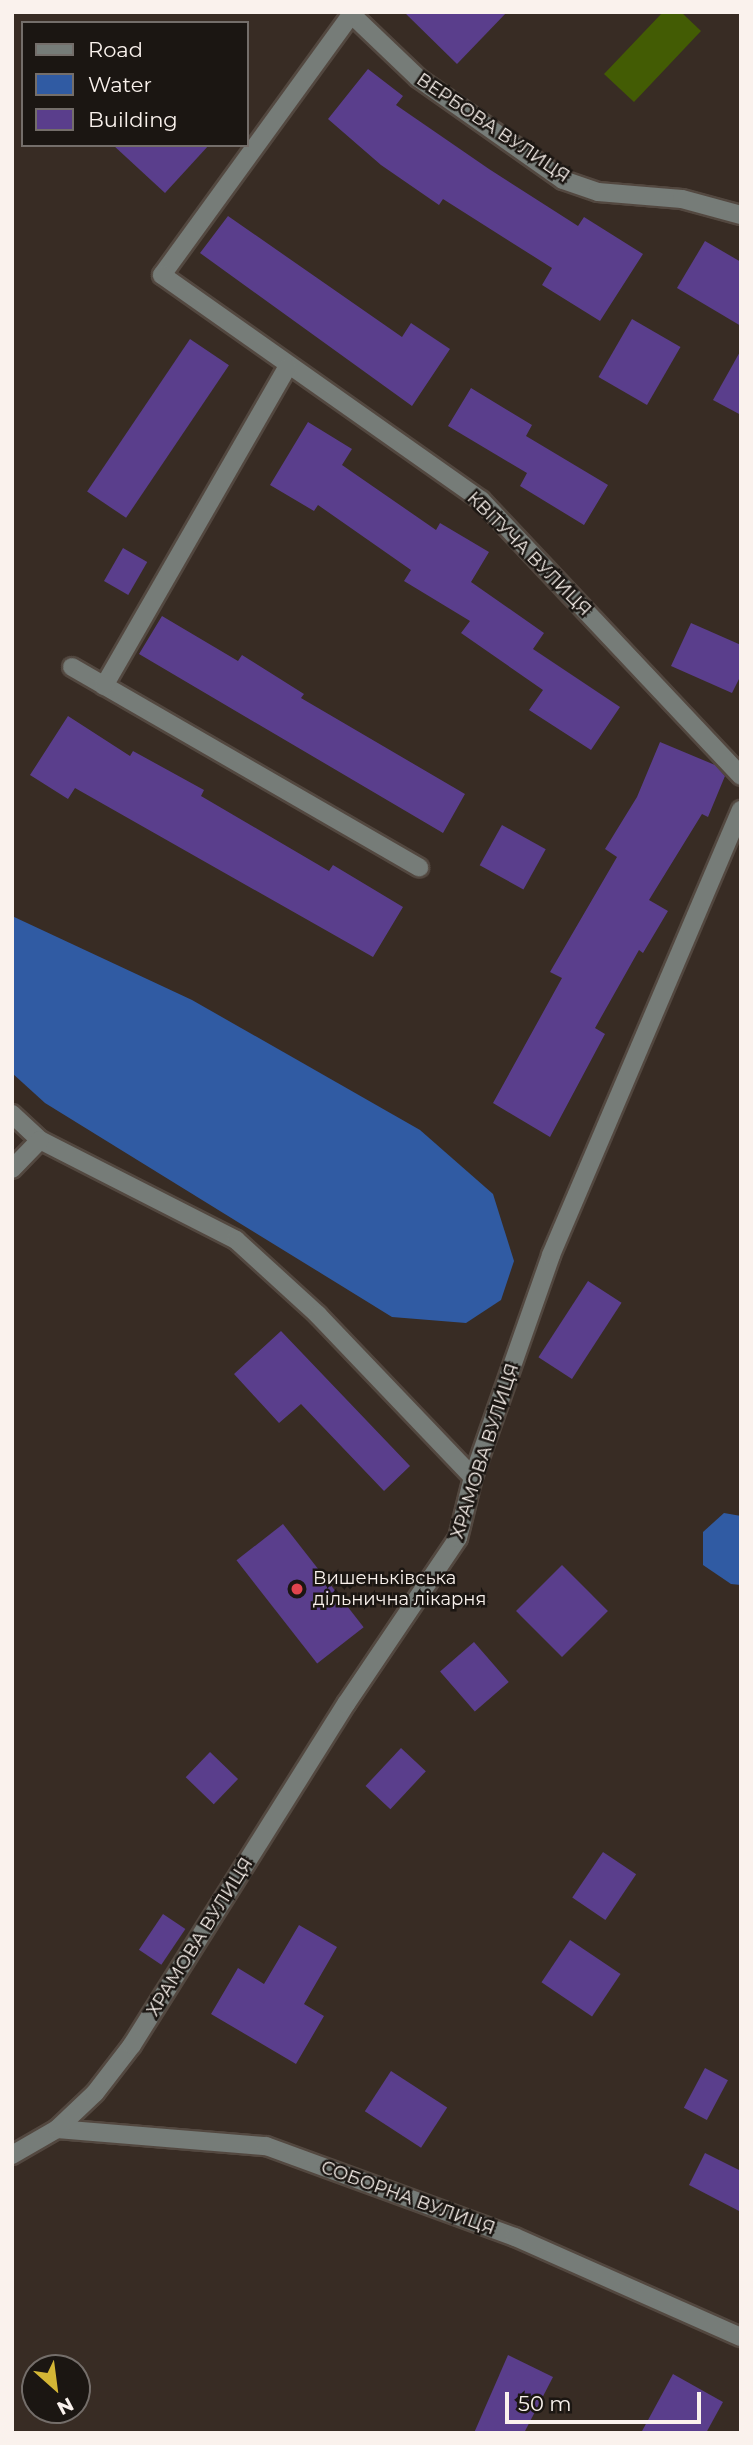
<!DOCTYPE html>
<meta charset="utf-8">
<style>
body{margin:0}
#map{position:relative;width:753px;height:2445px;overflow:hidden;background:#382c24;font-family:Montserrat,sans-serif}
div>[style]{position:absolute}
.green>*{inset:0;background:#435c04}
.water>*{inset:0;background:#305ba3}
.building>*{inset:0;background:#5a3e8c;transform-origin:0 0}
.roads{filter:drop-shadow(2px 0 #534840) drop-shadow(-2px 0 #534840) drop-shadow(0 2px #534840) drop-shadow(0 -2px #534840)}
.minor>*{height:18px;margin:-9px;padding:0 9px;transform-origin:9px;border-radius:9px;background:#767c78}
.dots>*{width:19px;height:19px;translate:-50% -50%;box-sizing:border-box;border:4px solid #1b1612;border-radius:50%}
span{translate:-50% -50%;white-space:nowrap;text-align:center;line-height:1.15;-webkit-text-stroke:5px #1b1612;paint-order:stroke}
.street-label{font-size:18px;color:#faf2ed}
.poi-label{font-size:18px;color:#faf2ed}
.left{translate:0 -50%;text-align:left}
.frame{position:absolute;inset:0;border:14px solid #faf2ed;pointer-events:none}
.legend{position:absolute;left:21px;top:21px;width:228px;height:126px;box-sizing:border-box;background:#1b1612;border:2px solid #746e6a;margin:0;padding:9px 12px;list-style:none;font-size:21px;color:#faf2ed}
.legend li{display:flex;align-items:center;gap:14px;height:35px}
.legend b{width:35px;border:2px solid #746e6a}
.north{position:absolute;left:21px;top:2354px;width:70px;height:70px;box-sizing:border-box;background:#1b1612;border:2px solid #746e6a;border-radius:50%;rotate:152deg;font-size:19px;font-weight:700;line-height:28px;text-align:center;color:#faf2ed}
.north::after{content:'';display:block;margin:auto;width:24px;height:32px;background:#d4b635;clip-path:polygon(50% 0,100% 100%,50% 72%,0 100%)}
.scale{position:absolute;left:505px;top:2392px;width:196px;height:32px;box-sizing:border-box;border:4px solid #faf2ed;border-top:0;padding-left:9px;font-size:21px;line-height:24px;white-space:nowrap;color:#faf2ed;-webkit-text-stroke:5px #1b1612;paint-order:stroke}
</style>
<div id="map">
<div class="green">
<div style="clip-path:polygon(663px 12px,681px 12px,701px 31px,634px 102px,604px 74px)"></div>
</div>
<div class="water">
<div style="clip-path:polygon(12px 916px,192px 1000px,420px 1130px,493px 1194px,514px 1261px,501px 1300px,466px 1323px,392px 1317px,45px 1103px,12px 1073px)"></div>
<div style="clip-path:polygon(724px 1513px,741px 1516px,741px 1585px,731px 1584px,703px 1565px,703px 1532px)"></div>
</div>
<div class="building">
<div style="clip-path:polygon(404px 12px,507px 12px,457px 64px)"></div>
<div style="clip-path:polygon(368px 69px,403px 96px,396px 105px,489px 169px,578px 226px,584px 217px,643px 254px,600px 321px,542px 285px,552px 268px,443px 199px,439px 205px,381px 165px,328px 119px)"></div>
<div style="clip-path:polygon(113px 145px,209px 145px,165px 193px)"></div>
<div style="clip-path:polygon(228px 216px,402px 337px,411px 323px,450px 349px,412px 406px,200px 253px)"></div>
<div style="clip-path:polygon(705px 241px,741px 262px,741px 326px,677px 288px)"></div>
<div style="left:632px;top:319px;width:56px;height:67px;rotate:30deg"></div>
<div style="left:190px;top:339px;width:47px;height:184px;rotate:34deg"></div>
<div style="clip-path:polygon(741px 350px,741px 415px,713px 400px)"></div>
<div style="clip-path:polygon(471px 388px,532px 425px,526px 436px,608px 485px,584px 525px,520px 486px,527px 473px,448px 426px)"></div>
<div style="clip-path:polygon(308px 422px,352px 449px,342px 465px,436px 530px,440px 523px,489px 552px,471px 582px,544px 633px,533px 649px,620px 707px,591px 750px,529px 710px,543px 690px,461px 633px,470px 621px,404px 581px,411px 570px,318px 505px,314px 511px,270px 485px)"></div>
<div style="left:123px;top:548px;width:28px;height:38px;rotate:30deg"></div>
<div style="clip-path:polygon(162px 616px,238px 661px,242px 655px,304px 694px,301px 698px,465px 794px,443px 833px,139px 654px)"></div>
<div style="clip-path:polygon(691px 623px,741px 645px,741px 675px,732px 693px,671px 666px)"></div>
<div style="clip-path:polygon(68px 716px,130px 756px,133px 751px,204px 790px,201px 796px,329px 871px,333px 865px,403px 907px,373px 957px,75px 788px,68px 799px,30px 775px)"></div>
<div style="clip-path:polygon(660px 742px,715px 765px,725px 776px,708px 817px,702px 814px,649px 900px,668px 911px,643px 953px,639px 950px,595px 1028px,605px 1034px,550px 1137px,493px 1103px,562px 978px,550px 972px,617px 857px,605px 849px,637px 797px)"></div>
<div style="left:502px;top:825px;width:50px;height:46px;rotate:29deg"></div>
<div style="left:588px;top:1281px;width:40px;height:91px;rotate:33deg"></div>
<div style="clip-path:polygon(281px 1331px,410px 1466px,384px 1491px,301px 1404px,279px 1423px,234px 1374px)"></div>
<div style="left:283px;top:1524px;width:131px;height:59px;rotate:52deg"></div>
<div style="left:562px;top:1565px;width:65px;height:65px;rotate:45deg"></div>
<div style="left:474px;top:1642px;width:53px;height:45px;rotate:49deg"></div>
<div style="left:401px;top:1748px;width:34px;height:52px;rotate:43deg"></div>
<div style="left:210px;top:1752px;width:39px;height:35px;rotate:44deg"></div>
<div style="left:603px;top:1852px;width:40px;height:55px;rotate:34deg"></div>
<div style="left:163px;top:1914px;width:27px;height:43px;rotate:34deg"></div>
<div style="clip-path:polygon(299px 1925px,337px 1947px,304px 2004px,324px 2016px,296px 2064px,211px 2014px,238px 1968px,264px 1984px)"></div>
<div style="left:570px;top:1940px;width:61px;height:51px;rotate:34deg"></div>
<div style="left:705px;top:2068px;width:26px;height:45px;rotate:28deg"></div>
<div style="left:391px;top:2071px;width:67px;height:48px;rotate:33deg"></div>
<div style="clip-path:polygon(705px 2153px,741px 2171px,741px 2212px,689px 2185px)"></div>
<div style="clip-path:polygon(508px 2355px,553px 2377px,524px 2433px,474px 2433px)"></div>
<div style="clip-path:polygon(673px 2374px,723px 2402px,706px 2433px,641px 2433px)"></div>
</div>
<div class="roads">
<div class="minor">
<div style="left:349px;top:12px;width:95px;rotate:43.7deg"></div>
<div style="left:418px;top:78px;width:177px;rotate:35.1deg"></div>
<div style="left:563px;top:180px;width:37px;rotate:19deg"></div>
<div style="left:598px;top:192px;width:84px;rotate:4.8deg"></div>
<div style="left:682px;top:199px;width:61px;rotate:15.2deg"></div>
<div style="left:353px;top:12px;width:325px;rotate:126deg"></div>
<div style="left:162px;top:275px;width:390px;rotate:35.2deg"></div>
<div style="left:481px;top:500px;width:379px;rotate:46.7deg"></div>
<div style="left:72px;top:667px;width:401px;rotate:30deg"></div>
<div style="left:104px;top:686px;width:367px;rotate:-60.1deg"></div>
<div style="left:12px;top:1114px;width:38px;rotate:43deg"></div>
<div style="left:40px;top:1140px;width:220px;rotate:27deg"></div>
<div style="left:236px;top:1240px;width:111px;rotate:42.4deg"></div>
<div style="left:318px;top:1315px;width:224px;rotate:46.3deg"></div>
<div style="left:12px;top:1169px;width:40px;rotate:-46deg"></div>
<div style="left:57px;top:2129px;width:210px;rotate:4.7deg"></div>
<div style="left:266px;top:2146px;width:265px;rotate:20.1deg"></div>
<div style="left:515px;top:2237px;width:247px;rotate:23.9deg"></div>
<div style="left:12px;top:2155px;width:52px;rotate:-30deg"></div>
<div style="left:57px;top:2129px;width:52px;rotate:-43.5deg"></div>
<div style="left:95px;top:2093px;width:61px;rotate:-52.4deg"></div>
<div style="left:132px;top:2045px;width:403px;rotate:-57.9deg"></div>
<div style="left:346px;top:1704px;width:200px;rotate:-56deg"></div>
<div style="left:458px;top:1538px;width:63px;rotate:-76.2deg"></div>
<div style="left:473px;top:1477px;width:235px;rotate:-70.6deg"></div>
<div style="left:551px;top:1255px;width:484px;rotate:-66.9deg"></div>
</div>
</div>
<div class="dots">
<div style="left:297px;top:1589px;background:#e0444e"></div>
</div>
<div class="street-label">
<span style="left:493px;top:128px;rotate:34deg">ВЕРБОВА ВУЛИЦЯ</span>
<span style="left:529px;top:554px;rotate:45deg">КВІТУЧА ВУЛИЦЯ</span>
<span style="left:485px;top:1451px;rotate:-72deg">ХРАМОВА ВУЛИЦЯ</span>
<span style="left:200px;top:1937px;rotate:-58deg">ХРАМОВА ВУЛИЦЯ</span>
<span style="left:408px;top:2198px;rotate:20deg">СОБОРНА ВУЛИЦЯ</span>
</div>
<div class="poi-label">
<span class="left" style="left:313px;top:1589px">Вишеньківська<br>дільнична лікарня</span>
</div>
<div class="frame"></div>
<ul class="legend">
<li><b style="height:9px;background:#767c78"></b>Road</li>
<li><b style="height:19px;background:#305ba3"></b>Water</li>
<li><b style="height:19px;background:#5a3e8c"></b>Building</li>
</ul>
<div class="north">N</div>
<div class="scale">50 m</div>
</div>
